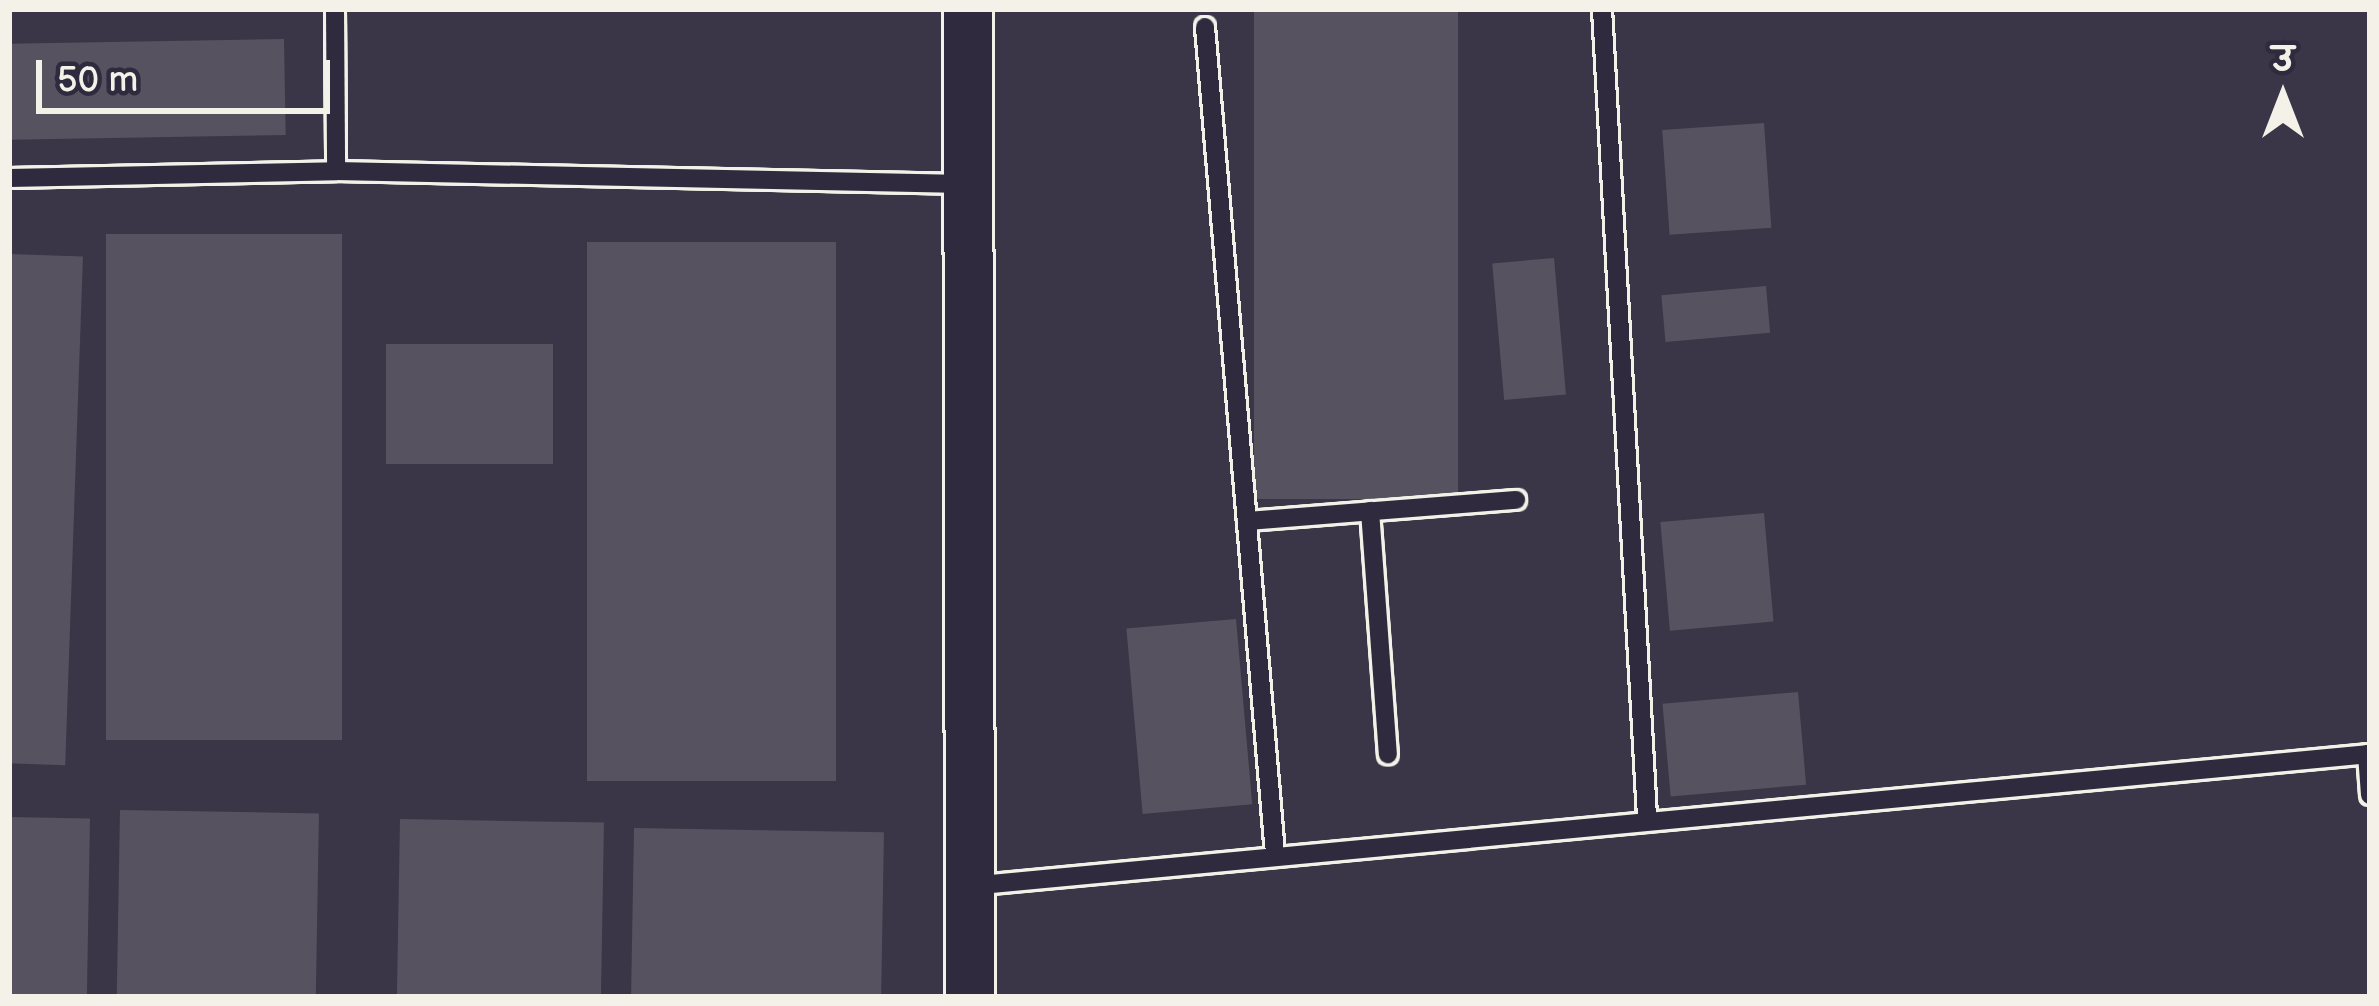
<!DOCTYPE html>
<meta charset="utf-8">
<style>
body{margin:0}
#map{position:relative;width:2379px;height:1006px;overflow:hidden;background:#2f2a3d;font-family:"Balsamiq Sans","Playpen Sans Deva",sans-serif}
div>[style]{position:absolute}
.built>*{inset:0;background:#3b3647;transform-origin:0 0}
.building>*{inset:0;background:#56525f;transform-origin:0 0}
.roads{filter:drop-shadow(3px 0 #f4f1e8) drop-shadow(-3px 0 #f4f1e8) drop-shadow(0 3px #f4f1e8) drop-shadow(0 -3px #f4f1e8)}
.lane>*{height:18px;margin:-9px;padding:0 9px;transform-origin:9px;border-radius:9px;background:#2f2a3d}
.secondary>*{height:48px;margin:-24px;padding:0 24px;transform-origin:24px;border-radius:24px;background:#2f2a3d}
span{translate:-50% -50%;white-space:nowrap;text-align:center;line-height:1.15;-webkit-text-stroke:9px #2f2a3d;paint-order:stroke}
.frame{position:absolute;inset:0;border:12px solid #f4f1e8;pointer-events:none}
.north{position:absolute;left:2223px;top:36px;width:120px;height:120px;-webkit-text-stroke:9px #2f2a3d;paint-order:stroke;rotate:0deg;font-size:33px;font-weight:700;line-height:48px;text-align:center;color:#f4f1e8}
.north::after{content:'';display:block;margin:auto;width:42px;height:54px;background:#f4f1e8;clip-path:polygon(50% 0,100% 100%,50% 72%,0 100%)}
.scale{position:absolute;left:36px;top:60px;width:294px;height:54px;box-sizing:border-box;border:6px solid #f4f1e8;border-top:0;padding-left:15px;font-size:36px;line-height:42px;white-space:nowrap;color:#f4f1e8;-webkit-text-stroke:9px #2f2a3d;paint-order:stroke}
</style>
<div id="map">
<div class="built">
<div style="left:9px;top:9px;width:2361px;height:988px"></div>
</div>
<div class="building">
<div style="left:1254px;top:9px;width:204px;height:490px"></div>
<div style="left:284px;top:39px;width:96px;height:275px;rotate:89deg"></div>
<div style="left:1764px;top:123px;width:105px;height:102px;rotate:86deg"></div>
<div style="left:342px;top:234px;width:506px;height:236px;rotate:90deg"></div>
<div style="left:836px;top:242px;width:539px;height:249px;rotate:90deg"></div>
<div style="left:9px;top:254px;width:74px;height:509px;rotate:2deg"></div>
<div style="left:1554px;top:258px;width:137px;height:62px;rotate:85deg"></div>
<div style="left:1766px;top:286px;width:47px;height:105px;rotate:85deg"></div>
<div style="left:553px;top:344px;width:120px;height:167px;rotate:90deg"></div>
<div style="left:1764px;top:513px;width:109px;height:104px;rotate:85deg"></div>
<div style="left:1236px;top:619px;width:186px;height:110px;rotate:85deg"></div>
<div style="left:1798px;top:692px;width:93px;height:136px;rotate:85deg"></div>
<div style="left:120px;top:810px;width:199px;height:187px;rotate:1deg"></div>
<div style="left:9px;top:817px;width:81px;height:180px;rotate:1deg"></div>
<div style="left:400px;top:819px;width:204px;height:178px;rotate:1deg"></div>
<div style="left:634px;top:828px;width:250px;height:169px;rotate:1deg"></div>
</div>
<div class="roads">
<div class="lane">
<div style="left:335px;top:9px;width:162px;rotate:89.6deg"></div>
<div style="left:1602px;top:9px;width:808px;rotate:86.81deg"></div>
<div style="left:1205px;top:27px;width:830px;rotate:85.16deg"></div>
<div style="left:9px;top:178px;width:327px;rotate:-1.2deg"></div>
<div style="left:336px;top:171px;width:628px;rotate:1.19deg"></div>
<div style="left:1370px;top:511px;width:244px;rotate:85.8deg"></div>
<div style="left:1247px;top:521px;width:270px;rotate:-4.5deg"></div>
<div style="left:2367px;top:754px;width:41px;rotate:85.8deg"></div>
<div style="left:970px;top:886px;width:1406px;rotate:-5.39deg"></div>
</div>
<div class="secondary">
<div style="left:968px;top:9px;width:988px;rotate:89.88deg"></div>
</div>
</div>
<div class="frame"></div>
<div class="north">उ</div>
<div class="scale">50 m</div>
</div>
